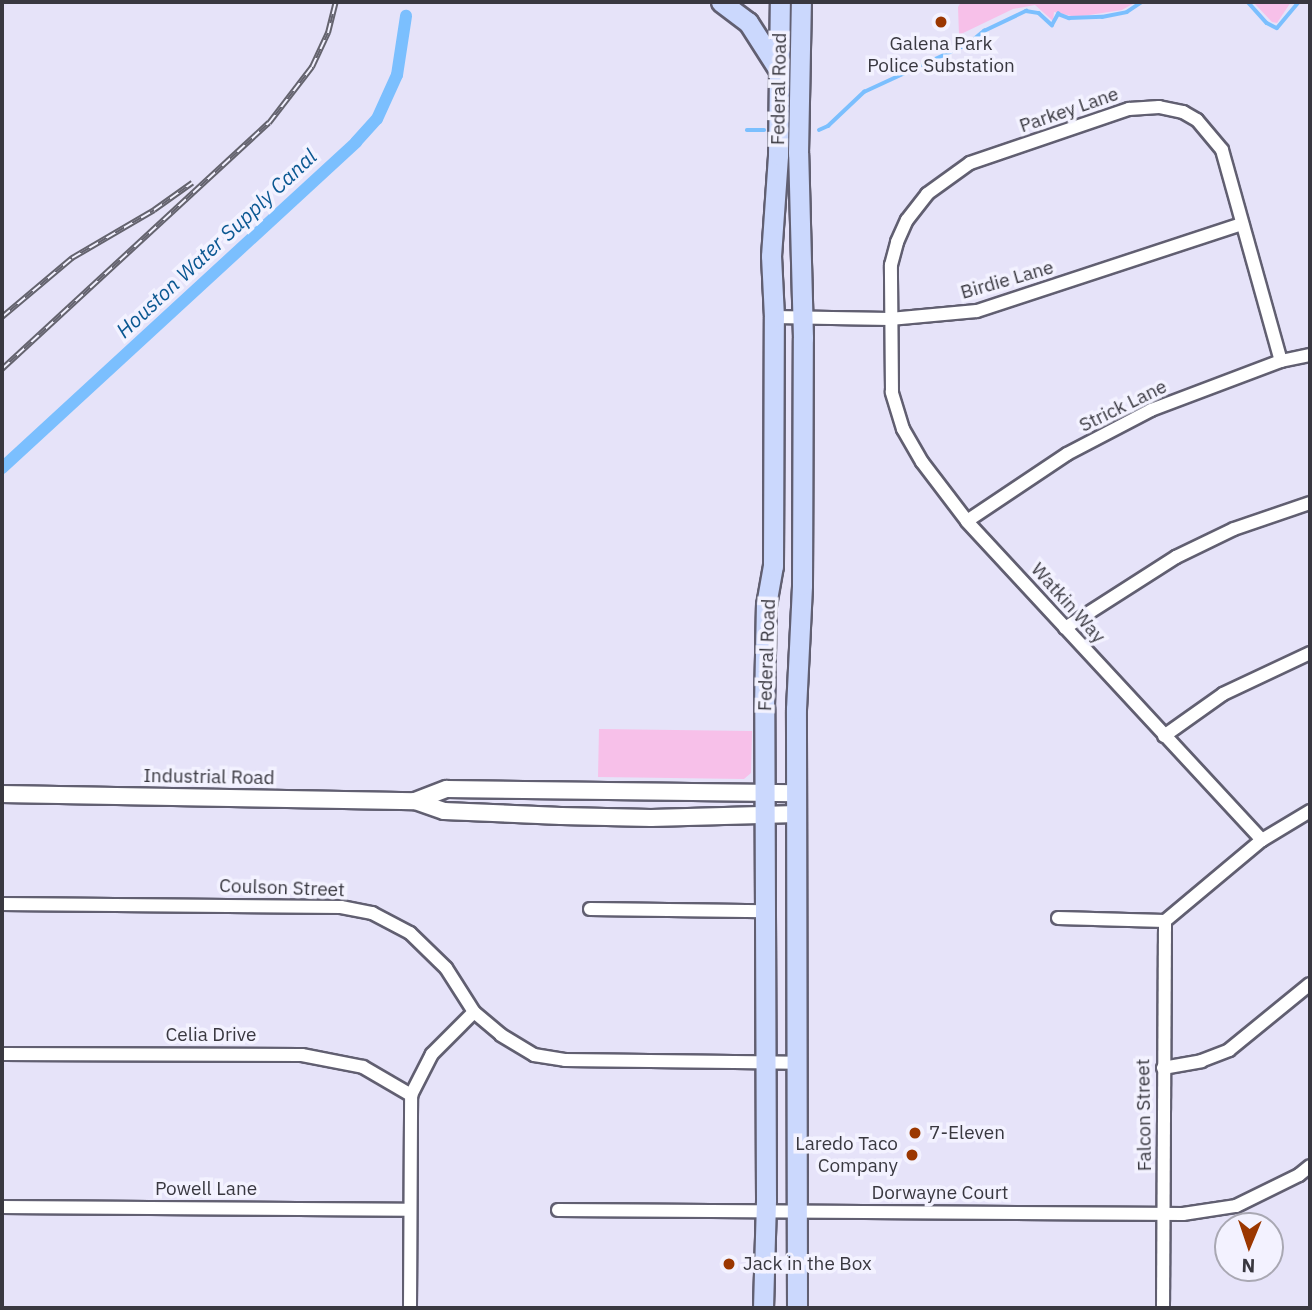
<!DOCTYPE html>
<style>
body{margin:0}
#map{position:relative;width:1312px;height:1310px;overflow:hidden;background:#e6e3f9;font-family:"IBM Plex Sans",sans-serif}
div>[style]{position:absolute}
.green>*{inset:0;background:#f7c0e9}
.stream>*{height:3.5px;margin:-1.75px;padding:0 1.75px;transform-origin:1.75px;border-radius:1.75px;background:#7bbffe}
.canal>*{height:12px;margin:-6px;padding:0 6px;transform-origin:6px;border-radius:6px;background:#7bbffe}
.roads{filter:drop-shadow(2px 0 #615f71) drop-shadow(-2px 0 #615f71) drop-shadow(0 2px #615f71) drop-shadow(0 -2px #615f71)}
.minor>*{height:12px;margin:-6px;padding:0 6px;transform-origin:6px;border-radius:6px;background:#fff}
.tertiary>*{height:16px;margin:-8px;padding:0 8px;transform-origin:8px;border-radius:8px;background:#fff}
.primary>*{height:19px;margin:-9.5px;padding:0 9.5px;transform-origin:9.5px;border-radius:9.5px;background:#cbd8fd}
.rail>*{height:6px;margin-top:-3px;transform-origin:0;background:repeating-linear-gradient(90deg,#f3f2ff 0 10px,#64636e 0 20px);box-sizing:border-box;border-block:2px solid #64636e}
.dots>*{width:19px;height:19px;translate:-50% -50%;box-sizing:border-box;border:4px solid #f3f2ff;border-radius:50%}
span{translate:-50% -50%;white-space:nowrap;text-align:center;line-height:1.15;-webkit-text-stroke:7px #f3f2ff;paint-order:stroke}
.poi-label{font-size:19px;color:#393840}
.left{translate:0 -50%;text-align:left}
.right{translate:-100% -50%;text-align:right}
.street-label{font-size:19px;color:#393840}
.water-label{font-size:21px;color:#0b5892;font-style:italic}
.frame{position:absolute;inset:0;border:4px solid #393840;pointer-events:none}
.north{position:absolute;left:1214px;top:1212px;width:70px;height:70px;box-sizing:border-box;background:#f3f2ff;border:2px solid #a9a8b3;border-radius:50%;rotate:182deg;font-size:19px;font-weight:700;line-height:28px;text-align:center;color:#393840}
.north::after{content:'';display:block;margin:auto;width:24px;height:32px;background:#9b3700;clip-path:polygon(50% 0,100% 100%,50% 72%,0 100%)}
</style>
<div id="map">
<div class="green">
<div style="clip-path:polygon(961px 2px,1136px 2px,1122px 10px,1076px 17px,1054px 12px,1053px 21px,1035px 5px,1013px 9px,959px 35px,958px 7px)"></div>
<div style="clip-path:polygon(1253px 2px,1291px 2px,1277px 23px,1272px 22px)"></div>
<div style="clip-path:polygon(599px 729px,752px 731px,751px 773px,744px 779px,598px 777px)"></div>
</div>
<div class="stream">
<div style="left:1248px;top:2px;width:28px;rotate:48deg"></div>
<div style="left:1267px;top:23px;width:11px;rotate:27deg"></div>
<div style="left:1277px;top:28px;width:34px;rotate:-50deg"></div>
<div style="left:747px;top:130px;width:17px"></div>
<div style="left:819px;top:130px;width:10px;rotate:-24deg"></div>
<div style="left:828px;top:126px;width:50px;rotate:-43.4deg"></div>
<div style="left:864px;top:92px;width:115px;rotate:-24.8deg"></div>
<div style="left:968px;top:44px;width:21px;rotate:-39deg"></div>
<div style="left:984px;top:31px;width:47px;rotate:-25.5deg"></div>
<div style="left:1026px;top:11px;width:13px;rotate:9deg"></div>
<div style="left:1039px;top:13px;width:18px;rotate:43deg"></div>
<div style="left:1052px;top:25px;width:13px;rotate:-61deg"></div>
<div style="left:1058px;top:14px;width:12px;rotate:20deg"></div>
<div style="left:1069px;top:18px;width:33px;rotate:-2deg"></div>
<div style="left:1102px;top:17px;width:25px;rotate:-11deg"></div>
<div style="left:1127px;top:12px;width:18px;rotate:-34deg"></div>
</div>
<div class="canal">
<div style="left:2px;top:468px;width:481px;rotate:-42.6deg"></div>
<div style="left:356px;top:142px;width:31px;rotate:-48deg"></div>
<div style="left:377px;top:119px;width:48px;rotate:-65.6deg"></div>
<div style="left:397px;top:75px;width:60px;rotate:-81.3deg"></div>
</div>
<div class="roads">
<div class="minor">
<div style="left:774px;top:317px;width:116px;rotate:1deg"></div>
<div style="left:890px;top:319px;width:87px;rotate:-5.3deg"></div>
<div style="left:977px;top:311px;width:279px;rotate:-18.2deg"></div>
<div style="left:967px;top:521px;width:120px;rotate:-33.8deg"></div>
<div style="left:1067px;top:454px;width:95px;rotate:-27.6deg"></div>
<div style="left:1151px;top:410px;width:139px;rotate:-20.7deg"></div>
<div style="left:1281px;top:361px;width:30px;rotate:-12deg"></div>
<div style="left:1065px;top:628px;width:132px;rotate:-32.6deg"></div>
<div style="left:1176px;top:557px;width:64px;rotate:-25.8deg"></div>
<div style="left:1234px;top:529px;width:80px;rotate:-18.9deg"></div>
<div style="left:1164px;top:736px;width:72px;rotate:-35.4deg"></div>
<div style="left:1223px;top:694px;width:96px;rotate:-25.2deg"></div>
<div style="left:1262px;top:840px;width:434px;rotate:-132.8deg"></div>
<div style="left:967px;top:521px;width:74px;rotate:-127.3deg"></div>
<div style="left:922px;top:462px;width:38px;rotate:-120deg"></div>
<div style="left:903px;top:429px;width:39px;rotate:-107deg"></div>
<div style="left:892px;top:392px;width:127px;rotate:-90.5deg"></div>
<div style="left:891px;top:265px;width:24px;rotate:-75deg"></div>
<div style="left:897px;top:242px;width:24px;rotate:-66deg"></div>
<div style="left:907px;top:220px;width:33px;rotate:-52deg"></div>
<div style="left:927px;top:194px;width:53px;rotate:-35.8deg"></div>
<div style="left:970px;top:163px;width:168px;rotate:-18.8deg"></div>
<div style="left:1129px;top:109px;width:30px;rotate:-4deg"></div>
<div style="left:1159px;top:107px;width:25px;rotate:12deg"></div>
<div style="left:1183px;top:112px;width:16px;rotate:30deg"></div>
<div style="left:1197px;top:120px;width:39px;rotate:50deg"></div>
<div style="left:1222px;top:150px;width:219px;rotate:74.4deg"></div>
<div style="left:2px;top:904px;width:339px;rotate:0.5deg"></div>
<div style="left:341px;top:907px;width:32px;rotate:11deg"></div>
<div style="left:372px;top:913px;width:43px;rotate:27.8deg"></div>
<div style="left:410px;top:933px;width:50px;rotate:44.2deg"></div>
<div style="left:446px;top:968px;width:52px;rotate:57.5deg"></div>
<div style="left:474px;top:1012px;width:35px;rotate:40deg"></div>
<div style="left:501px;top:1035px;width:39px;rotate:31deg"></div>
<div style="left:534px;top:1055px;width:31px;rotate:9deg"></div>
<div style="left:565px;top:1060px;width:232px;rotate:0.7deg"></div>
<div style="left:590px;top:909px;width:176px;rotate:0.7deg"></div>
<div style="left:1058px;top:918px;width:107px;rotate:1.6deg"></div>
<div style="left:1165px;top:921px;width:126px;rotate:-39.9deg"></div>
<div style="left:1262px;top:840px;width:56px;rotate:-31.1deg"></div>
<div style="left:2px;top:1054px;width:300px;rotate:0.2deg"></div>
<div style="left:302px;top:1055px;width:62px;rotate:11.1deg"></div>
<div style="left:363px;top:1067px;width:56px;rotate:30.3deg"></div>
<div style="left:1163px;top:1068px;width:39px;rotate:-10deg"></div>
<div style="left:1201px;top:1061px;width:30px;rotate:-21deg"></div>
<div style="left:1229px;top:1050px;width:104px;rotate:-39.2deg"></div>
<div style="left:2px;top:1207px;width:407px;rotate:0.4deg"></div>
<div style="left:558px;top:1210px;width:625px;rotate:0.37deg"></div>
<div style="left:1183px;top:1214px;width:54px;rotate:-8.6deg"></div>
<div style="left:1236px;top:1206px;width:70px;rotate:-26.2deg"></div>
<div style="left:1299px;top:1175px;width:14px;rotate:-39deg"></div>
<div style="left:410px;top:1308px;width:213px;rotate:-89.7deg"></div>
<div style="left:411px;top:1095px;width:46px;rotate:-62.9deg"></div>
<div style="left:432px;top:1054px;width:59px;rotate:-45deg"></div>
<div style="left:1163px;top:1308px;width:387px;rotate:-89.7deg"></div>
</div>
<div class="tertiary">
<div style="left:2px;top:794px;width:413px;rotate:1deg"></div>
<div style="left:415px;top:801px;width:31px;rotate:19deg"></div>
<div style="left:444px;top:811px;width:117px;rotate:2.4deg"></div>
<div style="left:561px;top:816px;width:90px;rotate:1.3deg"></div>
<div style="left:651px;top:818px;width:146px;rotate:-1.6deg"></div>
<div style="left:415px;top:801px;width:34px;rotate:-21deg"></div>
<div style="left:447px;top:789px;width:350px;rotate:0.7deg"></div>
</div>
<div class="primary">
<div style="left:721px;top:2px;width:34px;rotate:37deg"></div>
<div style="left:748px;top:22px;width:56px;rotate:57.4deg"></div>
<div style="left:763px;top:1308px;width:109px;rotate:-88.4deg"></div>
<div style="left:766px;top:1199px;width:492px;rotate:-90.2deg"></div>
<div style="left:764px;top:707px;width:102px;rotate:-88.9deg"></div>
<div style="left:766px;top:605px;width:40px;rotate:-80deg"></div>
<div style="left:773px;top:566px;width:249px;rotate:-89.8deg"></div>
<div style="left:774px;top:317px;width:61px;rotate:-92.8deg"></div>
<div style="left:771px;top:256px;width:101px;rotate:-86deg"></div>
<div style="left:778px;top:155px;width:153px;rotate:-89.3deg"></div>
<div style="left:797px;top:1308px;width:599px;rotate:-90.1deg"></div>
<div style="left:796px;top:709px;width:124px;rotate:-87.2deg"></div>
<div style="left:802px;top:585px;width:247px;rotate:-89.8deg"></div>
<div style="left:803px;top:338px;width:185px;rotate:-91.5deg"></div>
<div style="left:798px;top:153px;width:151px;rotate:-88.9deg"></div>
</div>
</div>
<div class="rail">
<div style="left:2px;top:317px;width:92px;rotate:-40.1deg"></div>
<div style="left:72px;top:258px;width:95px;rotate:-30.3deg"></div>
<div style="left:154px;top:210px;width:47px;rotate:-35.4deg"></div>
<div style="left:2px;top:369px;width:363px;rotate:-42.7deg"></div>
<div style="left:269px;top:123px;width:71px;rotate:-52.5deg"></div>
<div style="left:312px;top:67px;width:38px;rotate:-65deg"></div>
<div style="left:328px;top:33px;width:32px;rotate:-76deg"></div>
</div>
<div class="dots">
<div style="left:941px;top:22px;background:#9b3700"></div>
<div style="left:915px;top:1133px;background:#9b3700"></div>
<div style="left:912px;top:1155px;background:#9b3700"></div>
<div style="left:729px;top:1264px;background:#9b3700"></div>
</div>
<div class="poi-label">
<span style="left:941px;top:55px">Galena Park<br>Police Substation</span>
<span class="left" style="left:929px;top:1133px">7-Eleven</span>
<span class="right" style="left:898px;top:1155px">Laredo Taco<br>Company</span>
<span class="left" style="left:743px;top:1264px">Jack in the Box</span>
</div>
<div class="street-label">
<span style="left:779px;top:89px;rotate:-89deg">Federal Road</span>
<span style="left:1069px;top:110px;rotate:-19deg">Parkey Lane</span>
<span style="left:1007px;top:280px;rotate:-16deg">Birdie Lane</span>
<span style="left:1123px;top:406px;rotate:-26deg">Strick Lane</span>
<span style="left:1068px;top:603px;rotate:48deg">Watkin Way</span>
<span style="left:767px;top:655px;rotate:-88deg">Federal Road</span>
<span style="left:209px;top:777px;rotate:1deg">Industrial Road</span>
<span style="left:282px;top:888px;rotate:2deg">Coulson Street</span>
<span style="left:211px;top:1035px">Celia Drive</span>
<span style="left:1144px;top:1115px;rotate:-91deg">Falcon Street</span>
<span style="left:206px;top:1189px">Powell Lane</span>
<span style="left:940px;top:1193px">Dorwayne Court</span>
</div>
<div class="water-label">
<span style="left:216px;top:243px;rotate:-43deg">Houston Water Supply Canal</span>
</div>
<div class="frame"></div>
<div class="north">N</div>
</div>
